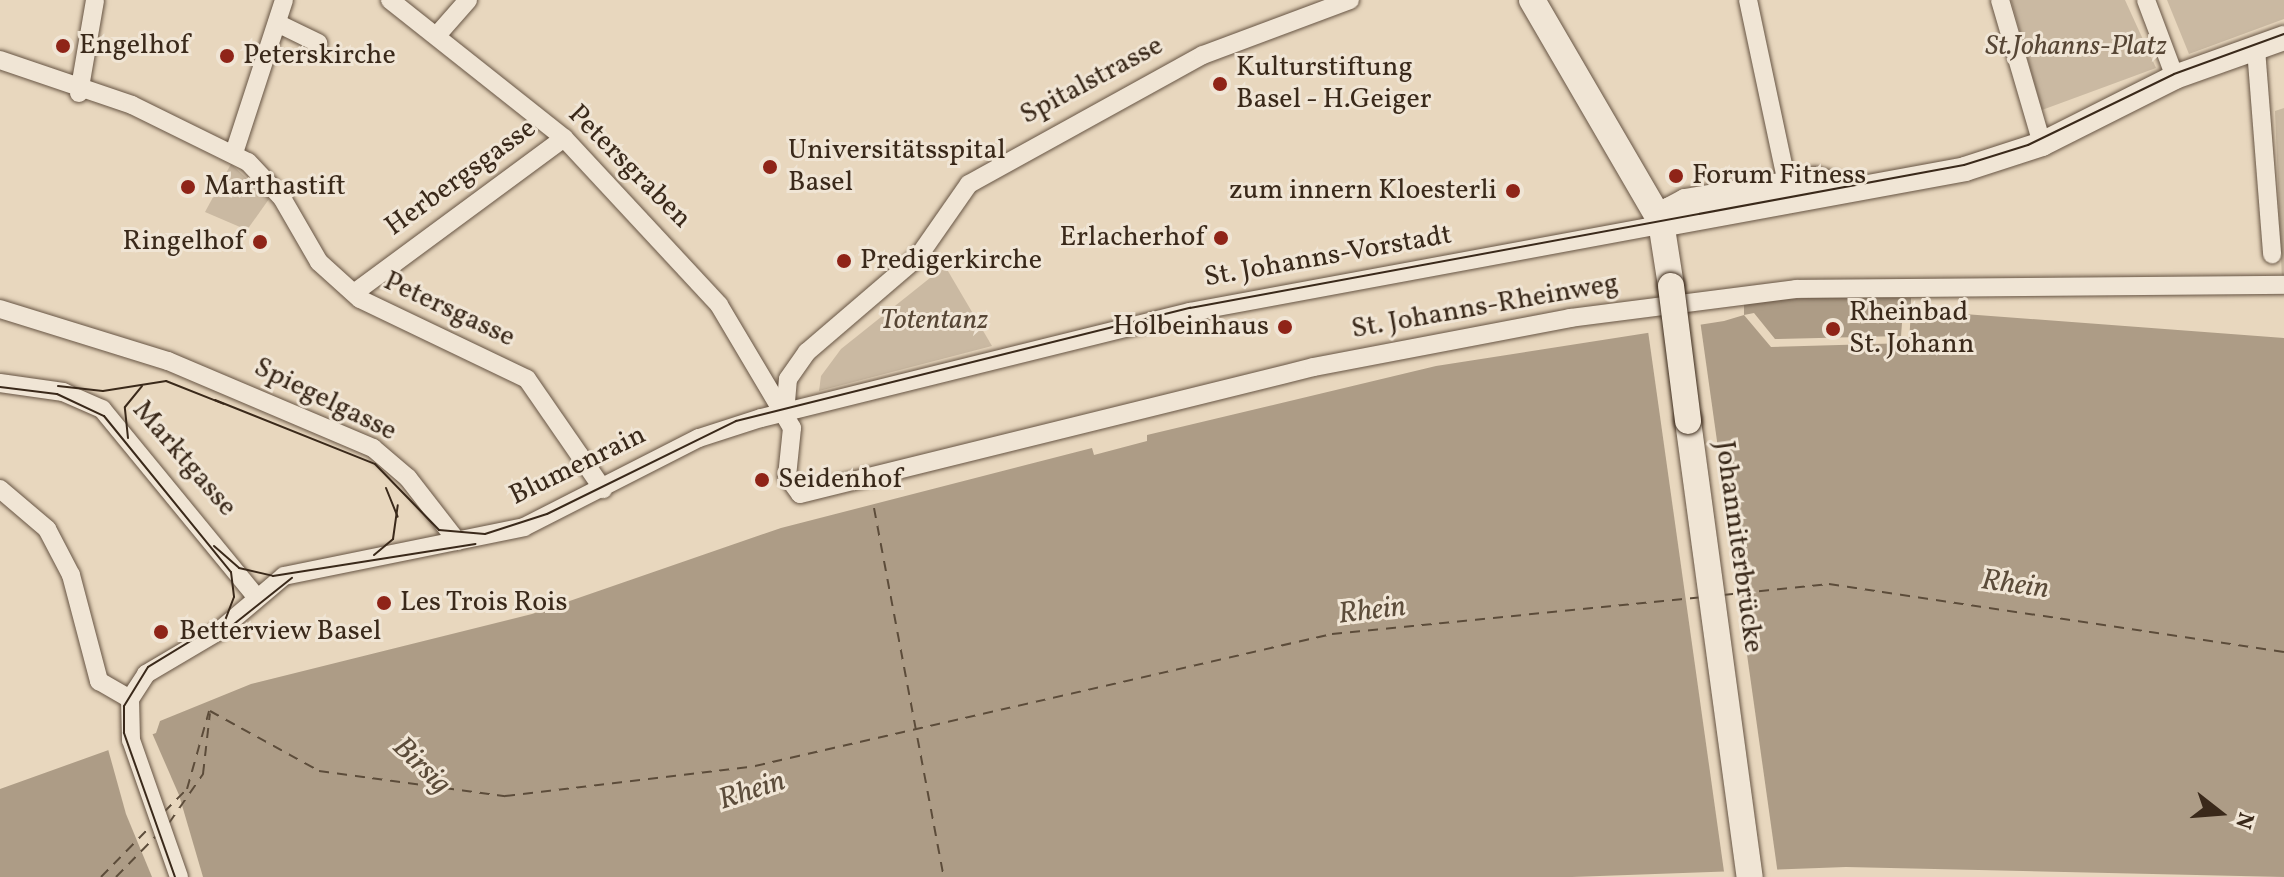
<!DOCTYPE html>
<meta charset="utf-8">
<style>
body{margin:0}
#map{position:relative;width:2284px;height:877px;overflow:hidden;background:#e8d7be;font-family:Vollkorn,serif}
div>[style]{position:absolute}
.green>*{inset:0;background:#cab9a2}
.water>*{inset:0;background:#ad9c86}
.pier>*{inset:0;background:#e8d7be;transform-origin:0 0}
.ferry>*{height:2px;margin-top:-1px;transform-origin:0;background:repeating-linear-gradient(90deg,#5c4c3a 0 10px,transparent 0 18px)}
.roads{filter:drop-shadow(0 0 2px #665443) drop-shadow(0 0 2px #665443)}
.minor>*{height:18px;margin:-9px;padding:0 9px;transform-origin:9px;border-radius:9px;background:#f0e5d5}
.tertiary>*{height:24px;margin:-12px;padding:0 12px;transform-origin:12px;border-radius:12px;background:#f0e5d5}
.secondary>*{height:26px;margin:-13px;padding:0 13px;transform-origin:13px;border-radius:13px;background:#f0e5d5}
.tram>*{height:2px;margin:-1px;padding:0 1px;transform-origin:1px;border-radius:1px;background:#3a291a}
.bridges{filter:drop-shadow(0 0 2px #3a291a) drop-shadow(0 0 2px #3a291a)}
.secondary-bridge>*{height:26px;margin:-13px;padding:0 13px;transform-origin:13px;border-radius:13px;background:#f0e5d5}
.dots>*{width:22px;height:22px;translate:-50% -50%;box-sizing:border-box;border:4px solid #f0e5d5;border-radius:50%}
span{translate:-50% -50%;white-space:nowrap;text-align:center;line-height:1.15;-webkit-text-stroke:6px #f0e5d5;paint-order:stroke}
.poi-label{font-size:28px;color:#3a291a}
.left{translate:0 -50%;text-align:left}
.right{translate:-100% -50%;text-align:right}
.park-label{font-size:28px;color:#574635;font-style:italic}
.street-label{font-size:28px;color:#3a291a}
.water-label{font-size:30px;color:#5c4c3a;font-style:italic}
.north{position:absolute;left:2180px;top:773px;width:80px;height:80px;-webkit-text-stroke:6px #f0e5d5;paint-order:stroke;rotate:107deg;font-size:22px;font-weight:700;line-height:32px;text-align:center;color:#3a291a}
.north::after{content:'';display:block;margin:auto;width:28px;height:36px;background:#3a291a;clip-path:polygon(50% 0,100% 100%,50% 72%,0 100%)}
</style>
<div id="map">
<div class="green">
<div style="clip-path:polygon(2011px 0,2125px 0,2156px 68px,2042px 110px)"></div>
<div style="clip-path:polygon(2167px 0,2284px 0,2284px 19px,2189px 54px)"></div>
<div style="clip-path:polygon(2284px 108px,2284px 281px,2282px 281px,2275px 111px)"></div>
<div style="clip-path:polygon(231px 164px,269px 199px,247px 230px,205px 212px)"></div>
<div style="clip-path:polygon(945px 266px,992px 346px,819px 391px,821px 376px,841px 349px)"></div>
</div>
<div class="water">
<div style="clip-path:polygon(1839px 296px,1911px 298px,1911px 310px,2284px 338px,2284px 877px,1846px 867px,1572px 877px,0 877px,0 789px,156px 733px,160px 721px,251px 684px,532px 614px,781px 528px,1092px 448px,1094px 455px,1147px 441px,1147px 435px,1436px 366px,1724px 321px,1744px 315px,1744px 302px)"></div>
</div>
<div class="pier">
<div style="clip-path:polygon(1903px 310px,1911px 310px,1909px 343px,1771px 347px,1744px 315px,1754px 313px,1775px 339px,1901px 336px)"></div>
<div style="left:1700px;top:320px;width:558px;height:53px;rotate:82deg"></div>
<div style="clip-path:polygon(152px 733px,179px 795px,203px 877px,152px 877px,126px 814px,108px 749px)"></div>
</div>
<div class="ferry">
<div style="left:874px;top:508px;width:376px;rotate:79.3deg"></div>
<div style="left:1723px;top:595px;width:107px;rotate:-5.9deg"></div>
<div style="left:1829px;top:584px;width:460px;rotate:8.5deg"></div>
<div style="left:210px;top:711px;width:124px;rotate:28.8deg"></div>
<div style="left:319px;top:771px;width:188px;rotate:7.7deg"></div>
<div style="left:505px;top:796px;width:252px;rotate:-6.8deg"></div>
<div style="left:755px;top:766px;width:592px;rotate:-12.89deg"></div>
<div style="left:1332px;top:634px;width:371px;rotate:-5.7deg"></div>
<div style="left:164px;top:812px;width:33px;rotate:-45deg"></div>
<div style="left:187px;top:789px;width:81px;rotate:-74.2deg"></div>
<div style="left:169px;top:823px;width:60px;rotate:-55.2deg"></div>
<div style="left:203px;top:774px;width:61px;rotate:-83.5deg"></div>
<div style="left:101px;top:877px;width:71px;rotate:-45.6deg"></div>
<div style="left:116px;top:877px;width:57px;rotate:-45.7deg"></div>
</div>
<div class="roads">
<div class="minor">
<div style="left:390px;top:0;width:222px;rotate:38.4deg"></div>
<div style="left:564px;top:138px;width:228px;rotate:47.1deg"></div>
<div style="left:719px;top:305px;width:143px;rotate:59.3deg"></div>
<div style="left:792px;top:428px;width:48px;rotate:95.9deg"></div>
<div style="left:787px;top:476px;width:22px;rotate:54deg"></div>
<div style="left:800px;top:494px;width:529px;rotate:-13.88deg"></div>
<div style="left:1314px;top:367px;width:261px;rotate:-10.8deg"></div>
<div style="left:1570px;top:318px;width:228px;rotate:-7.3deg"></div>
<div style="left:1796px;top:289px;width:488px;rotate:-0.5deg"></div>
<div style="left:1748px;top:0;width:188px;rotate:78deg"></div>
<div style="left:2000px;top:0;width:150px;rotate:73.7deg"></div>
<div style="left:2146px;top:0;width:82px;rotate:69.4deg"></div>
<div style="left:277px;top:23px;width:46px;rotate:26deg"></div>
<div style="left:439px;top:33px;width:44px;rotate:-48.7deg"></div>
<div style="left:2256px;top:49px;width:206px;rotate:85.5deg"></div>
<div style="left:0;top:60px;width:139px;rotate:18.8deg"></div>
<div style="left:132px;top:105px;width:129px;rotate:26.2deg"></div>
<div style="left:248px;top:162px;width:50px;rotate:46.6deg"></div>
<div style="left:282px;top:198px;width:74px;rotate:60deg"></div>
<div style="left:319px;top:262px;width:55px;rotate:42.1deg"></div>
<div style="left:360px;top:299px;width:185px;rotate:25.6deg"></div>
<div style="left:527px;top:379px;width:134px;rotate:55.4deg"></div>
<div style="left:79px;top:93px;width:94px;rotate:-80.2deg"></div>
<div style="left:234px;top:153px;width:161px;rotate:-71.9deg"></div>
<div style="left:354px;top:293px;width:261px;rotate:-36.4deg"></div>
<div style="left:0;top:309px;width:176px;rotate:17.2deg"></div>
<div style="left:168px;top:361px;width:223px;rotate:23deg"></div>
<div style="left:373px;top:448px;width:46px;rotate:40.6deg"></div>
<div style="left:408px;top:478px;width:80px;rotate:52.1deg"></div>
<div style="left:0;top:383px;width:64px;rotate:8.1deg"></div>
<div style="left:63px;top:392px;width:43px;rotate:23.6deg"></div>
<div style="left:102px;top:409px;width:241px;rotate:50.6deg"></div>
<div style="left:785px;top:413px;width:34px;rotate:-85deg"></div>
<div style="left:788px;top:379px;width:33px;rotate:-55deg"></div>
<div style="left:807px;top:352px;width:146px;rotate:-40.6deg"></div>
<div style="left:918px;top:257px;width:89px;rotate:-55.1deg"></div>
<div style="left:969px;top:184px;width:267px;rotate:-28.9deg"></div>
<div style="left:1203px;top:55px;width:157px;rotate:-20.5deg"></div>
<div style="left:0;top:489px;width:62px;rotate:40.4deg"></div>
<div style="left:47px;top:529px;width:52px;rotate:62.4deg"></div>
<div style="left:71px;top:575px;width:110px;rotate:75.2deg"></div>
<div style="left:99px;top:681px;width:36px;rotate:30deg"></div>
<div style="left:179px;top:877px;width:145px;rotate:-109.3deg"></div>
<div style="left:131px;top:740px;width:41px;rotate:-91.4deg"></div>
<div style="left:130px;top:699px;width:30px;rotate:-57deg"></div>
<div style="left:146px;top:674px;width:85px;rotate:-30.5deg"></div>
<div style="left:219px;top:631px;width:85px;rotate:-40.2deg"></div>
<div style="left:284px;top:576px;width:245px;rotate:-11.5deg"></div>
<div style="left:524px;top:527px;width:196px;rotate:-27deg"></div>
<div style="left:699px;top:438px;width:65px;rotate:-17.9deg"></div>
<div style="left:761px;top:418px;width:442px;rotate:-13.9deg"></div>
<div style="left:1190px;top:312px;width:479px;rotate:-10.5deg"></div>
</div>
<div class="tertiary">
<div style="left:1661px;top:225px;width:309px;rotate:-10.4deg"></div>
<div style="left:1965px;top:169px;width:81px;rotate:-18deg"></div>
<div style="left:2042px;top:144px;width:149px;rotate:-26.7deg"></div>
<div style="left:2175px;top:77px;width:116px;rotate:-19.7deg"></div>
<div style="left:1661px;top:225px;width:18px;rotate:-61deg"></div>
<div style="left:1670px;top:209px;width:17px;rotate:-28deg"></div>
<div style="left:1685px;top:201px;width:132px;rotate:-9.6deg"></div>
<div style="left:1815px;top:179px;width:30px;rotate:14deg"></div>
</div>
<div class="secondary">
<div style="left:1532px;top:0;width:257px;rotate:59.8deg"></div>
<div style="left:1661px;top:222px;width:65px;rotate:81.1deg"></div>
<div style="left:1688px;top:421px;width:460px;rotate:82.3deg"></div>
</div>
</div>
<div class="tram">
<div style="left:58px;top:386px;width:45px;rotate:6.3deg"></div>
<div style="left:103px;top:391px;width:64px;rotate:-9deg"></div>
<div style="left:166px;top:381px;width:62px;rotate:21.6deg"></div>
<div style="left:0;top:387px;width:57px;rotate:7deg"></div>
<div style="left:57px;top:394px;width:52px;rotate:25.1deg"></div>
<div style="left:104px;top:416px;width:201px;rotate:50.9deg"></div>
<div style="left:231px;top:572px;width:25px;rotate:83deg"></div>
<div style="left:234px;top:597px;width:25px;rotate:111deg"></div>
<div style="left:225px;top:620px;width:90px;rotate:148.6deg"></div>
<div style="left:148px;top:667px;width:46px;rotate:121.6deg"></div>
<div style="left:124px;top:706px;width:27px;rotate:90deg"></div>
<div style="left:124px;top:733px;width:153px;rotate:70.5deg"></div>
<div style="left:215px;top:400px;width:172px;rotate:21.8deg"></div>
<div style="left:375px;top:464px;width:92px;rotate:45.9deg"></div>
<div style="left:439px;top:530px;width:46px;rotate:5deg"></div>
<div style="left:485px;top:534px;width:65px;rotate:-17.9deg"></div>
<div style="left:547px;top:514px;width:211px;rotate:-26.2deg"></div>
<div style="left:736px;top:421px;width:468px;rotate:-14deg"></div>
<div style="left:1190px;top:308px;width:787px;rotate:-10.47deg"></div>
<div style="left:1964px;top:165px;width:67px;rotate:-17.4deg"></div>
<div style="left:2028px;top:145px;width:162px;rotate:-25.9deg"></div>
<div style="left:2174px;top:74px;width:117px;rotate:-20deg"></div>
<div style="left:128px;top:438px;width:31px;rotate:-96deg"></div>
<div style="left:125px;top:407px;width:27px;rotate:-51deg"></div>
<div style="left:386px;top:488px;width:31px;rotate:68deg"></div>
<div style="left:214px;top:546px;width:33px;rotate:41deg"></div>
<div style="left:239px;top:568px;width:35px;rotate:13deg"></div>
<div style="left:273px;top:576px;width:205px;rotate:-9deg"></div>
<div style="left:374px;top:555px;width:25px;rotate:-40deg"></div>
<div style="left:393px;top:539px;width:34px;rotate:-82deg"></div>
<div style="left:224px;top:632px;width:87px;rotate:-38.5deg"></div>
</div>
<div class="bridges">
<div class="secondary-bridge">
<div style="left:1671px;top:286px;width:136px;rotate:82.8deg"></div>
</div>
</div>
<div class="dots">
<div style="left:63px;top:46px;background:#8f2418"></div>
<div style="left:227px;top:56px;background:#8f2418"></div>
<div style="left:1220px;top:84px;background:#8f2418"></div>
<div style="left:770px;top:167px;background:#8f2418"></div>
<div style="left:1676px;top:176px;background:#8f2418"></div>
<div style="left:188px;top:187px;background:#8f2418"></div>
<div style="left:1513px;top:191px;background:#8f2418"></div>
<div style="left:1221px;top:238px;background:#8f2418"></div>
<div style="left:260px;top:242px;background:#8f2418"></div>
<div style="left:844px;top:261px;background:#8f2418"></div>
<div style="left:1285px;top:327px;background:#8f2418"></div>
<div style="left:1833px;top:329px;background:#8f2418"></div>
<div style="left:762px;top:480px;background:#8f2418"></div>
<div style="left:384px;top:603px;background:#8f2418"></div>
<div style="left:161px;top:632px;background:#8f2418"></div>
</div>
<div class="poi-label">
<span class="left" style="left:79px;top:46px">Engelhof</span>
<span class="left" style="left:243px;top:56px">Peterskirche</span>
<span class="left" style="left:1236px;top:84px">Kulturstiftung<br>Basel - H.Geiger</span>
<span class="left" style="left:788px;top:167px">Universitätsspital<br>Basel</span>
<span class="left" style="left:1692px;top:176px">Forum Fitness</span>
<span class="left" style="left:204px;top:187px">Marthastift</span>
<span class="right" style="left:1497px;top:191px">zum innern Kloesterli</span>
<span class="right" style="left:1205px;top:238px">Erlacherhof</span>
<span class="right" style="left:244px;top:242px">Ringelhof</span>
<span class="left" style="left:860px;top:261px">Predigerkirche</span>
<span class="left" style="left:1849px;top:329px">Rheinbad<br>St. Johann</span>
<span class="right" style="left:1269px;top:327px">Holbeinhaus</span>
<span class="left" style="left:778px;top:480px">Seidenhof</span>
<span class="left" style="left:400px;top:603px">Les Trois Rois</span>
<span class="left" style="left:179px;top:632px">Betterview Basel</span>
</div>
<div class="park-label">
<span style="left:2076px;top:47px">St.Johanns-Platz</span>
<span style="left:934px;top:321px">Totentanz</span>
</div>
<div class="street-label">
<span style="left:1092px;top:81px;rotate:-28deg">Spitalstrasse</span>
<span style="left:629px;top:167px;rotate:45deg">Petersgraben</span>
<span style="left:461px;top:178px;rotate:-36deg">Herbergsgasse</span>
<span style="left:1328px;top:257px;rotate:-10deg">St. Johanns-Vorstadt</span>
<span style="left:1485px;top:307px;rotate:-10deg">St. Johanns-Rheinweg</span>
<span style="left:449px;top:310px;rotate:25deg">Petersgasse</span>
<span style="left:325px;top:400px;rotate:26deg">Spiegelgasse</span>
<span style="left:184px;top:459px;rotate:49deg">Marktgasse</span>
<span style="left:578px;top:466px;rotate:-26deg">Blumenrain</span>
<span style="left:1738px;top:547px;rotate:82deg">Johanniterbrücke</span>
</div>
<div class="water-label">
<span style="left:2015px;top:585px;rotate:8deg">Rhein</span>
<span style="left:1372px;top:611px;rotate:-7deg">Rhein</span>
<span style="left:421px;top:766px;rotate:44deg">Birsig</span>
<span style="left:752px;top:791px;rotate:-18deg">Rhein</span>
</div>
<div class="north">N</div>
</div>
